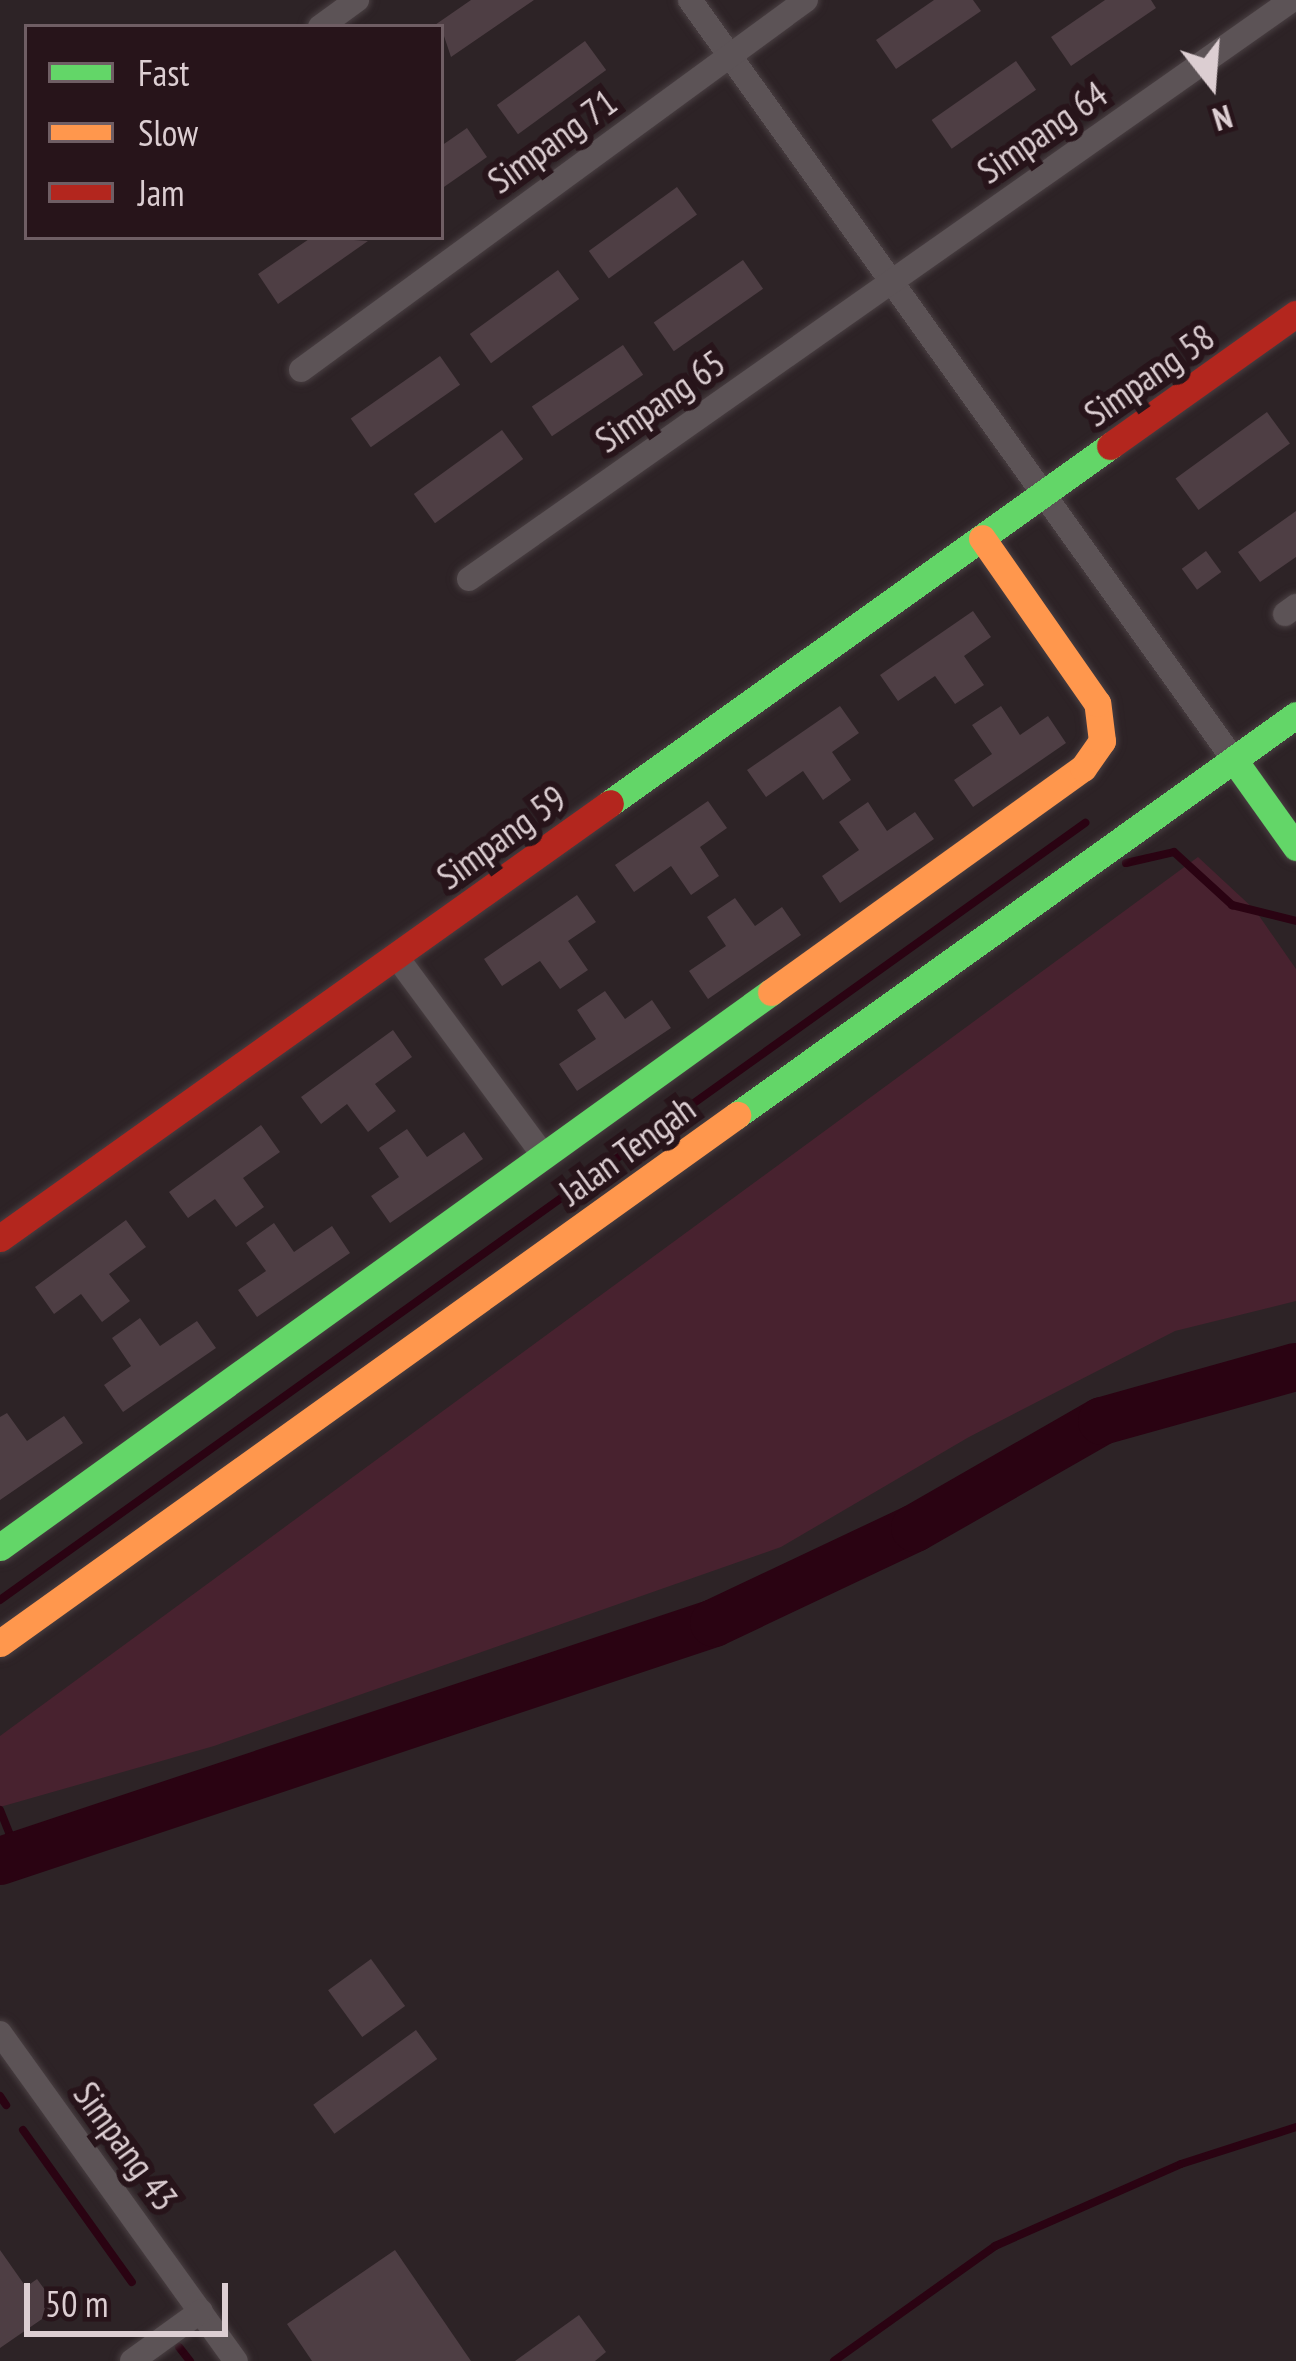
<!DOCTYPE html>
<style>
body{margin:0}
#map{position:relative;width:1296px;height:2361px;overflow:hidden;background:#2d2326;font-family:"PT Sans Narrow",sans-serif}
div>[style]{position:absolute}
.green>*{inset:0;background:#48222f}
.stream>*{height:8px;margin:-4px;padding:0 4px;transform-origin:4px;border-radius:4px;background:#2a0312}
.river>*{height:48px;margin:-24px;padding:0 24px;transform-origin:24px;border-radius:24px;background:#2a0312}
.building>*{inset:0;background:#4e3e44;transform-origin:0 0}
.roads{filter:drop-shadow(0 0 3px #493f42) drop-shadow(0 0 3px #493f42)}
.street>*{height:24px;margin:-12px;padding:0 12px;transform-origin:12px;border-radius:12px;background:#5c5356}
.fast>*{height:27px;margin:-13.5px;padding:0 13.5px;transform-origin:13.5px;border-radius:13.5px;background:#63d668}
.slow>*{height:27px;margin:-13.5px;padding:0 13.5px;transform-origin:13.5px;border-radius:13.5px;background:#ff974d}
.jam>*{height:27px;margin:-13.5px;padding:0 13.5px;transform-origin:13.5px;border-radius:13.5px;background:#b3261e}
span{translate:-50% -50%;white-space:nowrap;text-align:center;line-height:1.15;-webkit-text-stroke:12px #27141a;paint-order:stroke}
.street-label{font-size:36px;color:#dcced2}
.legend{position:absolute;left:24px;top:24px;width:420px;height:216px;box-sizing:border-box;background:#27141a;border:3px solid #6f5e64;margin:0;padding:15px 21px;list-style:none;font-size:36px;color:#dcced2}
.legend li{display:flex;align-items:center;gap:24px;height:60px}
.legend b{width:60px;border:3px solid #6f5e64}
.north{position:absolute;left:1152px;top:24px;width:120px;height:120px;-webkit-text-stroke:9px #27141a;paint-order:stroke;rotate:163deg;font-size:33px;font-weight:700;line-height:48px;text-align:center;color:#dcced2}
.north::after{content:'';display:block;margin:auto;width:42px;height:54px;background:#dcced2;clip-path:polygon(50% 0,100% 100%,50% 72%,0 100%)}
.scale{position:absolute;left:24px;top:2283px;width:204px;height:54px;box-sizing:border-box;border:6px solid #dcced2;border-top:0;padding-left:15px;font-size:36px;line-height:42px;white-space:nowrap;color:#dcced2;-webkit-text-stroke:9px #27141a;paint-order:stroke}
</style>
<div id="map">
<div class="green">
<div style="clip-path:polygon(1198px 857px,1255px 910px,1296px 969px,1296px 1301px,1175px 1331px,969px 1437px,781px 1547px,214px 1746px,0 1807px,0 1736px)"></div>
</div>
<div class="stream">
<div style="left:1126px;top:863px;width:49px;rotate:-12.9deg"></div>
<div style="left:1174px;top:852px;width:79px;rotate:42.4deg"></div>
<div style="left:1232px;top:905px;width:66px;rotate:14deg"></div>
<div style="left:0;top:1600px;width:1335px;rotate:-35.61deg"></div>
<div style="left:0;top:1810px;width:48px;rotate:68.2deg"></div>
<div style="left:0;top:2096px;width:11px;rotate:56deg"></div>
<div style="left:23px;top:2130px;width:187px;rotate:54.4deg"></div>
<div style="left:179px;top:2347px;width:18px;rotate:52deg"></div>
<div style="left:834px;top:2361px;width:198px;rotate:-35.5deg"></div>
<div style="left:995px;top:2246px;width:203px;rotate:-23.8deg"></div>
<div style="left:1181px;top:2164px;width:121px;rotate:-17.8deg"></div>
</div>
<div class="river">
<div style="left:0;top:1861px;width:753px;rotate:-18.43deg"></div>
<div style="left:714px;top:1623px;width:222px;rotate:-25.3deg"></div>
<div style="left:915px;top:1528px;width:215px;rotate:-29.8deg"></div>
<div style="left:1102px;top:1421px;width:201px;rotate:-15.6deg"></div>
</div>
<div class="building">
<div style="clip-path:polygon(471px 0,534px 0,451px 57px,441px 27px,432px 27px)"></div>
<div style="clip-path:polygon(934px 0,973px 0,981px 11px,896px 69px,876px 40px)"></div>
<div style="clip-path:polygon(1105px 0,1151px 0,1156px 8px,1071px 66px,1051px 37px)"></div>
<div style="left:585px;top:41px;width:36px;height:109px;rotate:54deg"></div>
<div style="left:1016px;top:61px;width:35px;height:103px;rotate:55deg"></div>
<div style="clip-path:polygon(467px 128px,487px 157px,441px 189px,441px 146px)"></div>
<div style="left:677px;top:187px;width:34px;height:109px;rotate:54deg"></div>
<div style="clip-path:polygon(312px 237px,368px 241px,278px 304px,258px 274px)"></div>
<div style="left:743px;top:260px;width:35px;height:109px;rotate:55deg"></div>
<div style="left:558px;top:270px;width:36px;height:109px;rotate:54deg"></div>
<div style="left:623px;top:345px;width:36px;height:110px;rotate:56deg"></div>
<div style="left:440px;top:356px;width:35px;height:109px;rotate:55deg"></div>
<div style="left:1267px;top:412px;width:39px;height:113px;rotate:54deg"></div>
<div style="left:502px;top:430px;width:36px;height:109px;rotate:54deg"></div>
<div style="clip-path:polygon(1296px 511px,1296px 557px,1260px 582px,1238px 552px)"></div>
<div style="left:1206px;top:551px;width:26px;height:30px;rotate:54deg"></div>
<div style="clip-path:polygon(973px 611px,991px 637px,964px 656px,984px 685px,955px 704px,935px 676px,898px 701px,880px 675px)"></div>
<div style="clip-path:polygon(840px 706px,859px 733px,832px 752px,851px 780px,823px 800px,803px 771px,766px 797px,747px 770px)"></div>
<div style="clip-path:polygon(1001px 706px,1020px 735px,1048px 716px,1066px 743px,973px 807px,954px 780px,992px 754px,972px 725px)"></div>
<div style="clip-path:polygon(708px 801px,727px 828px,700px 847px,719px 876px,691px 895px,671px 866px,634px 892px,615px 865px)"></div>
<div style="clip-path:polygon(868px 802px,887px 831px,915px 812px,934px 839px,840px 903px,822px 876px,859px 850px,839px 822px)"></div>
<div style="clip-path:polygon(577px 895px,596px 922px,568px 941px,588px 970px,560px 989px,540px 961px,502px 986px,484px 959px)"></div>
<div style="clip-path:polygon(735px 898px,755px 926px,782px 907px,801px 935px,708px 999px,689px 971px,726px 946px,707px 917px)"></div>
<div style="clip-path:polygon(605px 991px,625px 1019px,652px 1000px,671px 1028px,577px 1091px,559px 1064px,596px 1039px,577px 1010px)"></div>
<div style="clip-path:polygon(393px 1030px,412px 1057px,375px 1084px,396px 1111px,368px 1132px,347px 1104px,321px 1124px,301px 1097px)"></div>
<div style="clip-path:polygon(261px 1125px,280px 1152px,243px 1178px,264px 1207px,236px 1227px,215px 1199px,188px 1218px,169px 1192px)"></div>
<div style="clip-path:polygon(407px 1129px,427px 1157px,464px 1132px,483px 1159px,390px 1223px,371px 1196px,399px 1177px,379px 1148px)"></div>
<div style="clip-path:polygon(126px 1220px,146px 1247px,109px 1274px,130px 1301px,102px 1322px,81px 1294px,54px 1314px,35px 1287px)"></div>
<div style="clip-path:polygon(274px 1223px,294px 1252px,332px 1226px,350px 1253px,257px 1317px,238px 1290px,266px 1271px,246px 1243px)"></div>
<div style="clip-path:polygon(140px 1318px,160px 1346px,197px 1321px,216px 1348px,123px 1412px,104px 1385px,131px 1366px,112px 1338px)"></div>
<div style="clip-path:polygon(7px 1413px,27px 1441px,64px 1416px,83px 1443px,0 1500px,0 1417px)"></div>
<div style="left:371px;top:1959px;width:58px;height:53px;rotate:54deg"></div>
<div style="left:416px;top:2030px;width:36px;height:127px;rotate:54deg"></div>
<div style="clip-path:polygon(0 2250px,26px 2287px,37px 2279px,58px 2308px,0 2348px)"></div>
<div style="clip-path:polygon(395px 2250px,471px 2361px,312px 2361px,287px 2324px)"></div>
<div style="clip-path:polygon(579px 2315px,606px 2352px,595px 2361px,515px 2361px)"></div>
</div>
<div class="roads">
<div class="street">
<div style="left:690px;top:0;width:935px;rotate:54.41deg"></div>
<div style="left:320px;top:27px;width:46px;rotate:-36.1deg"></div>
<div style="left:301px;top:370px;width:626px;rotate:-36.23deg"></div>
<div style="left:469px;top:579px;width:1006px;rotate:-35.13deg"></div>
<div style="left:1285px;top:614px;width:14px;rotate:-36deg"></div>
<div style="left:396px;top:956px;width:249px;rotate:53.5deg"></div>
<div style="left:0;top:2033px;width:404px;rotate:54.3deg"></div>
<div style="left:132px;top:2361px;width:85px;rotate:-35.9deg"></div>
</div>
<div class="fast">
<div style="left:1234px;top:760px;width:107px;rotate:54.5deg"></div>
<div style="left:610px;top:803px;width:614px;rotate:-35.53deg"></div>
<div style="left:737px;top:1115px;width:687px;rotate:-35.59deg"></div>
<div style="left:0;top:1547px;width:950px;rotate:-35.75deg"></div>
</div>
<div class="slow">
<div style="left:771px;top:992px;width:384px;rotate:-35.7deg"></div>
<div style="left:1083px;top:768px;width:33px;rotate:-55deg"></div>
<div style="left:1102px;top:741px;width:38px;rotate:-97deg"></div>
<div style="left:1097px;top:703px;width:201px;rotate:-124.9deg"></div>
<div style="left:0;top:1643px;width:907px;rotate:-35.62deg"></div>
</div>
<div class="jam">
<div style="left:1110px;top:446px;width:228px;rotate:-35.4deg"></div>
<div style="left:0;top:1238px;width:749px;rotate:-35.49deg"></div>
</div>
</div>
<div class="street-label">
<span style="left:1042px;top:132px;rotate:-35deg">Simpang 64</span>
<span style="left:552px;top:141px;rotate:-36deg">Simpang 71</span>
<span style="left:1149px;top:375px;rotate:-35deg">Simpang 58</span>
<span style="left:660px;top:401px;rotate:-35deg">Simpang 65</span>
<span style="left:501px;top:837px;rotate:-36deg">Simpang 59</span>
<span style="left:627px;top:1150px;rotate:-36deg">Jalan Tengah</span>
<span style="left:126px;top:2146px;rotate:54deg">Simpang 43</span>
</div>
<ul class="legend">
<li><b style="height:15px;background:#63d668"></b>Fast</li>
<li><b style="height:15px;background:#ff974d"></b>Slow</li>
<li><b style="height:15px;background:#b3261e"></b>Jam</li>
</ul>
<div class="north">N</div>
<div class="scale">50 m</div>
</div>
